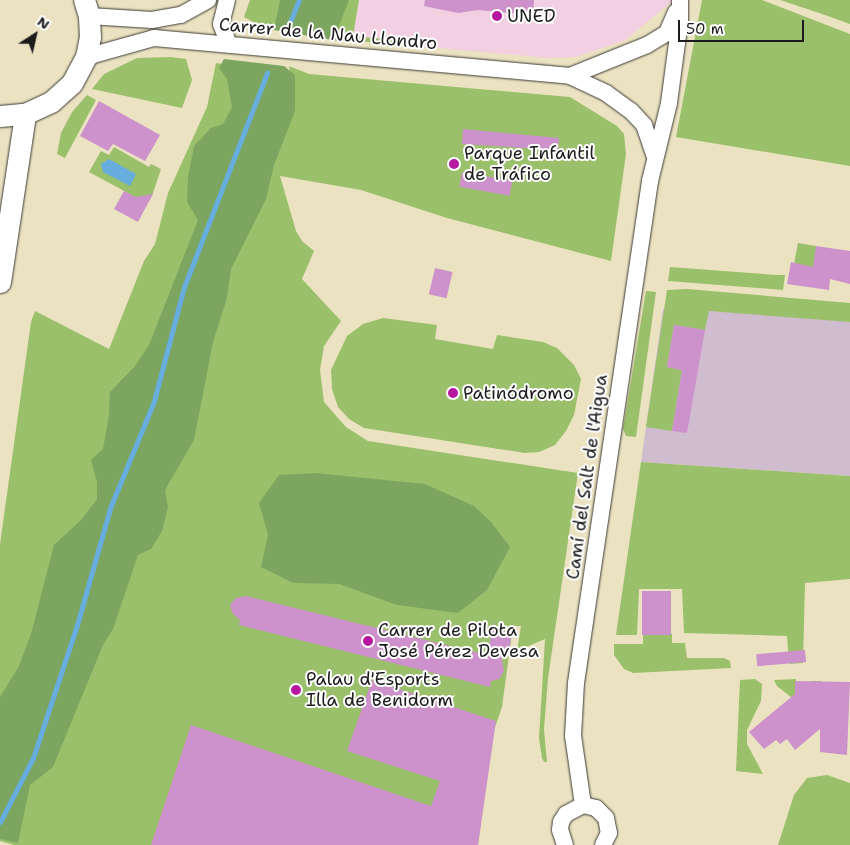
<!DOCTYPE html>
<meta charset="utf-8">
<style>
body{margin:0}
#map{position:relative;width:850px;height:845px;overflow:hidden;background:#ebe2c1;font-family:"Shantell Sans",sans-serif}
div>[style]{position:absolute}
.built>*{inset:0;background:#f2cfe1}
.industrial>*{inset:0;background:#cfbdcf}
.green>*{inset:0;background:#9bc06b}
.forest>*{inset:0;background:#7ca65f}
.water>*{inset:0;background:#67addd}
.stream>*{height:5px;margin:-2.5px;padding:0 2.5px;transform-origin:2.5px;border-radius:2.5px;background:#67addd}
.building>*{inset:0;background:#cd92cb;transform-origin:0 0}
.roads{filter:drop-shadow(0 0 1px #3b3a35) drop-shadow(0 0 1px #3b3a35)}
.minor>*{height:16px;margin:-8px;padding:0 8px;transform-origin:8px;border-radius:8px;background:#fff}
.major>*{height:21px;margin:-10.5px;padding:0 10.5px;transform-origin:10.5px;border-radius:10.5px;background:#fff}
.dots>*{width:14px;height:14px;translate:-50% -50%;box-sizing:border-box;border:2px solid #fff;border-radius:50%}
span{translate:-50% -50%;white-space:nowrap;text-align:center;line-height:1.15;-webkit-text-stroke:4px #fff;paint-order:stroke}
.poi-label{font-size:18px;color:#1c1c1c}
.left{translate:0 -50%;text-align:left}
.street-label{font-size:18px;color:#1c1c1c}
.north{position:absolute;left:10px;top:10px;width:50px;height:50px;-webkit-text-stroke:4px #fff;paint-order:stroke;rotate:35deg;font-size:14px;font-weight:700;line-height:20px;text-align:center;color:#1c1c1c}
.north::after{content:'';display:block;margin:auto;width:18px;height:22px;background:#1c1c1c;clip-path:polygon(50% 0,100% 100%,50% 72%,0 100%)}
.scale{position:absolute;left:678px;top:20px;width:126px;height:22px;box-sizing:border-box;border:2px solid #1c1c1c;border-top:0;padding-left:6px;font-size:15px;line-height:18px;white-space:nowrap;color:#1c1c1c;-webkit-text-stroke:4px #fff;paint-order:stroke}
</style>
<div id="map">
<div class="built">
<div style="clip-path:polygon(359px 0,674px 0,624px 41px,575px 57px,549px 58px,352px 40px)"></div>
</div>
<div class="industrial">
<div style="clip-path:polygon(663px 309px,766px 313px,850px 322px,850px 476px,641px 462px)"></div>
</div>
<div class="green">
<div style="clip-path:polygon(250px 0,284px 0,276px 30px,264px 28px,244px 17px)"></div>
<div style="clip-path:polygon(344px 0,359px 0,353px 36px,413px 42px,413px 46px,335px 39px)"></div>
<div style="clip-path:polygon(702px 0,762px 0,850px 34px,850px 166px,676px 137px)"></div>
<div style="clip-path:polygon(780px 0,850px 0,850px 24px,825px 15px)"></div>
<div style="clip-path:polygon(171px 57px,186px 59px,192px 80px,182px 108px,92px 89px,104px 74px,137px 58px)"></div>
<div style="clip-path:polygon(216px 63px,235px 66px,237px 97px,203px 218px,0 786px,0 544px,31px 322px,35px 311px,109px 349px,144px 261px,155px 244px,168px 193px,207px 107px)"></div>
<div style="clip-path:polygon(289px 66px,309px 74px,570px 97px,617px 126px,624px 134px,626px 154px,611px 261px,447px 218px,361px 190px,280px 176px,296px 231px,302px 241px,314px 251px,302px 279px,341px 321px,324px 346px,320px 370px,324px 402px,346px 427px,368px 441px,578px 473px,548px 678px,544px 729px,547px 762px,544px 762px,542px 758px,539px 738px,545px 639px,517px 651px,521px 626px,513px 626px,502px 707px,493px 733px,478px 845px,14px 845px,0 841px,0 832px,206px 333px,293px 89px)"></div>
<div style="clip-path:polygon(87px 95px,96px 100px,65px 158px,57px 154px,61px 133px,72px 112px)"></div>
<div style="clip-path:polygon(114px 147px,149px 167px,151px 164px,161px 169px,152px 196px,139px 199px,89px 172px,101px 151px,109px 155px)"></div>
<div style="clip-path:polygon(798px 243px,816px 246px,824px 270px,794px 264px)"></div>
<div style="clip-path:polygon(670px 267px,777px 275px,785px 275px,783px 290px,668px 281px)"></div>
<div style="clip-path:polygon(687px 289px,850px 303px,850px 322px,709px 311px,705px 330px,674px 325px,667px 367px,682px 370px,672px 431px,646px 427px,667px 290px)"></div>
<div style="clip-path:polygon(646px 291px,656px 292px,636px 437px,626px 436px,623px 429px)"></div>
<div style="clip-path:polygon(383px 318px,437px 325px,435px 339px,493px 349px,497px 335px,543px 342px,557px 348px,574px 365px,581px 379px,574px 415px,566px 431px,555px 445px,539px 452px,525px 453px,364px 428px,349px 419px,338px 407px,332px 389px,331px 370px,347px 336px,363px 324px)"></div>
<div style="clip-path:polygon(641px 462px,850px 476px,850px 579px,805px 583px,803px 663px,789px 664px,787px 636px,684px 633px,682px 589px,639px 589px,637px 635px,616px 635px)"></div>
<div style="clip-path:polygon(672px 634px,672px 643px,685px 643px,687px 658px,724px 658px,730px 661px,731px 668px,633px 673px,624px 669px,614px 655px,614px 644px,643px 644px,643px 635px)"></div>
<div style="clip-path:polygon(755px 679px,762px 684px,761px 701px,747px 730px,747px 744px,763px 774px,736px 771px,740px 680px)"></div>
<div style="clip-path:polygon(796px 679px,795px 698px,810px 698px,811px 681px,821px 681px,820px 720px,777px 686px,774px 680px)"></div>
<div style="clip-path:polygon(827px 775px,850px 783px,850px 845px,778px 845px,794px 795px,807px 778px)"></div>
</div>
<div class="forest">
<div style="clip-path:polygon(280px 0,349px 0,339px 26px,338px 41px,274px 30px)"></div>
<div style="clip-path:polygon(224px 59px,284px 66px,295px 75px,295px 111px,274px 165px,266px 199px,231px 269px,227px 298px,213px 342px,194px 440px,165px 490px,168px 507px,162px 531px,151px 549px,138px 555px,113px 629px,103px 645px,53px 767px,30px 785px,18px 843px,0 839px,0 697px,19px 666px,31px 634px,54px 545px,81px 520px,97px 499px,97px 482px,91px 460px,103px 449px,109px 415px,110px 392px,135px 366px,149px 345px,198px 220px,187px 202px,188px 177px,194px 146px,211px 128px,223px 124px,232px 107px,227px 79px,219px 68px)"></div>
<div style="clip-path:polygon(315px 473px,425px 484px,474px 506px,491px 522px,510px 547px,487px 590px,458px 613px,397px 605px,339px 584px,293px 583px,261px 567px,268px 535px,259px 503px,279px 475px)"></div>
</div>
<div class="water">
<div style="clip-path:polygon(109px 159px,136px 174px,130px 186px,103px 172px,101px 164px)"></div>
</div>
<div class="stream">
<div style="left:288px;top:27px;width:29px;rotate:-68deg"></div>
<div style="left:0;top:822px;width:72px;rotate:-62.7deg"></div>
<div style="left:33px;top:758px;width:140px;rotate:-71.7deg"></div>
<div style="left:77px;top:625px;width:122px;rotate:-74.2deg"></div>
<div style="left:110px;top:508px;width:116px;rotate:-67.6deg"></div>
<div style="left:154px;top:401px;width:118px;rotate:-75.3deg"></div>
<div style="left:184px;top:287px;width:230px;rotate:-68.8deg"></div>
</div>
<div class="building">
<div style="clip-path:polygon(425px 0,534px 0,533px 20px,520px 19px,520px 14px,478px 10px,458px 13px,424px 6px)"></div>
<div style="clip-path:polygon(99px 101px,160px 135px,145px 161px,113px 144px,108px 151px,80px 136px)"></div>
<div style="clip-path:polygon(463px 129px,559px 138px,558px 150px,462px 144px)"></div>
<div style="left:462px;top:172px;width:51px;height:15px;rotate:10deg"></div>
<div style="clip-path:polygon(124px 191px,136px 197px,153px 194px,138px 222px,114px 209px)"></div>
<div style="clip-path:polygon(816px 246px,850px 251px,850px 284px,830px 279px,829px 290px,787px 284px,791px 262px,813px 267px)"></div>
<div style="left:435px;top:268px;width:18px;height:27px;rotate:13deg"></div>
<div style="clip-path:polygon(674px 325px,705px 330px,687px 433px,672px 431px,682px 370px,667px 367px)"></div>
<div style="left:642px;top:591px;width:29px;height:44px"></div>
<div style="clip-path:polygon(246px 596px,487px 655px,494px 622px,496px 630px,512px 633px,509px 650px,500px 649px,504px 671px,499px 679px,491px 681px,490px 687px,239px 625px,240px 620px,233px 614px,230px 605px,236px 598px)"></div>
<div style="left:805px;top:650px;width:12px;height:49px;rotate:85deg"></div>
<div style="clip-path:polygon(372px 680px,496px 721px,478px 845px,151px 845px,191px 725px,431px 806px,440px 781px,347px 751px)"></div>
<div style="clip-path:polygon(795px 681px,850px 682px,847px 755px,820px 752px,820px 729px,795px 750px,787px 739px,780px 744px,776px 740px,764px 749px,749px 732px,795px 694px)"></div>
</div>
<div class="roads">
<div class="minor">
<div style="left:227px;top:0;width:25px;rotate:104deg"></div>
<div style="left:221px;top:24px;width:22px;rotate:69deg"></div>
<div style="left:89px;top:16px;width:63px;rotate:3.6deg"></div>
<div style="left:152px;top:20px;width:29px;rotate:-10deg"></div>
<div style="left:181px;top:15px;width:31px;rotate:-29deg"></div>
<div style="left:86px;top:57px;width:71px;rotate:-15.6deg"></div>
<div style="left:154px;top:38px;width:418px;rotate:5.2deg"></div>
<div style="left:570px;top:76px;width:40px;rotate:25deg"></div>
<div style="left:606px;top:93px;width:31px;rotate:36deg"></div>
<div style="left:631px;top:111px;width:19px;rotate:47deg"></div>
<div style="left:644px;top:125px;width:31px;rotate:71deg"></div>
<div style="left:570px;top:76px;width:83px;rotate:-21.9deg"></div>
<div style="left:647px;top:45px;width:23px;rotate:-31deg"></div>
<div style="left:667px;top:33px;width:23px;rotate:-67deg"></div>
<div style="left:583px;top:805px;width:70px;rotate:-98.2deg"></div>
<div style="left:573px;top:736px;width:53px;rotate:-86.8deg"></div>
<div style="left:576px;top:683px;width:507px;rotate:-81.61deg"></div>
<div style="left:650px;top:181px;width:80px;rotate:-76.3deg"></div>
<div style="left:669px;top:103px;width:83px;rotate:-82.4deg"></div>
<div style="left:680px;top:21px;width:21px;rotate:-90deg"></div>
<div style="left:565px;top:845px;width:16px;rotate:-108deg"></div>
<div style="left:560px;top:830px;width:8px;rotate:-83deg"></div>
<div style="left:561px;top:822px;width:9px;rotate:-58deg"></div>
<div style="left:566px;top:814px;width:19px;rotate:-28deg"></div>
<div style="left:583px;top:805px;width:13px;rotate:13deg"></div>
<div style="left:596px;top:808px;width:14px;rotate:45deg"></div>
<div style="left:606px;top:818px;width:15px;rotate:79deg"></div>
<div style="left:609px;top:833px;width:13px;rotate:117deg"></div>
</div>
<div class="major">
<div style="left:0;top:116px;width:25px;rotate:-5deg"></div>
<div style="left:25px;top:114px;width:29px;rotate:-25deg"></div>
<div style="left:51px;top:102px;width:28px;rotate:-42deg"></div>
<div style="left:72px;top:83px;width:30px;rotate:-62deg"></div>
<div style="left:86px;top:57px;width:20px;rotate:-79deg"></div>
<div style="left:90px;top:37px;width:21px;rotate:-93deg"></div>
<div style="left:89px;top:16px;width:17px;rotate:-107deg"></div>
<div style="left:0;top:282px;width:170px;rotate:-81.5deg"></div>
</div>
</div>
<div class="dots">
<div style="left:497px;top:16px;background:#b5179e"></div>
<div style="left:454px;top:164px;background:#b5179e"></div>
<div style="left:453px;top:393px;background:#b5179e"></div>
<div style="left:368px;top:641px;background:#b5179e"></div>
<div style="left:296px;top:690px;background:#b5179e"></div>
</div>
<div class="poi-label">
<span class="left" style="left:507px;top:16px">UNED</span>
<span class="left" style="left:464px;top:164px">Parque Infantil<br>de Tráfico</span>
<span class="left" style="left:463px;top:393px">Patinódromo</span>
<span class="left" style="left:378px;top:641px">Carrer de Pilota<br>José Pérez Devesa</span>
<span class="left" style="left:306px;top:690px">Palau d'Esports<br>Illa de Benidorm</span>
</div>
<div class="street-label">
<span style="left:328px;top:34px;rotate:5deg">Carrer de la Nau Llondro</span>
<span style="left:587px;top:477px;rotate:-82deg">Camí del Salt de l'Aigua</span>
</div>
<div class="north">N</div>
<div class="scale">50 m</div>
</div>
